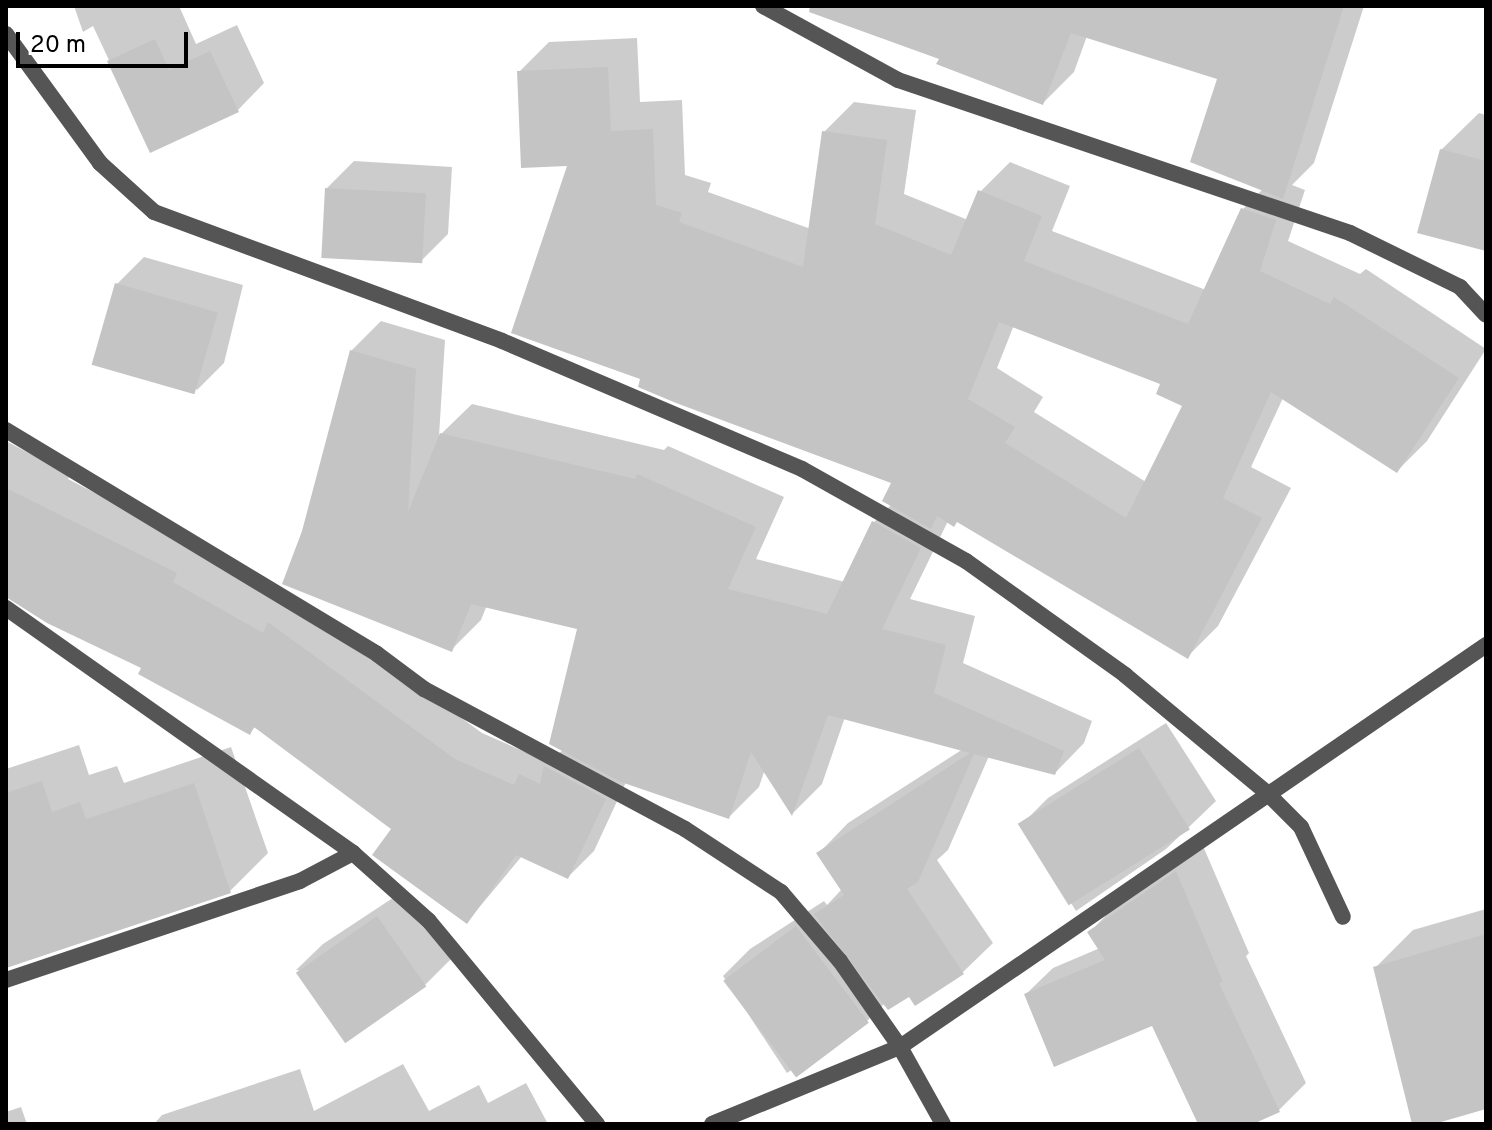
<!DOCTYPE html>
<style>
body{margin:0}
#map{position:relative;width:1492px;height:1130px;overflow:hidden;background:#fff;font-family:Overpass,sans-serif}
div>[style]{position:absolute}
.shadow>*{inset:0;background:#0003}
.building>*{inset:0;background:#c4c4c4;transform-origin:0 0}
.minor>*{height:16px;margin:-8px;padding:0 8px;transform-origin:8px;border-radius:8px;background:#555}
span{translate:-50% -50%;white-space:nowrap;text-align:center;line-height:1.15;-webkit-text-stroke:6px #fff;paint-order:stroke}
.frame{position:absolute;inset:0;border:8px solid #000;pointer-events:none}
.scale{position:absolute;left:16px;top:32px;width:172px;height:36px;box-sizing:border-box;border:4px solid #000;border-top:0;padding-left:10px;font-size:24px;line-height:28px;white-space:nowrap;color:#000;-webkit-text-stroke:6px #fff;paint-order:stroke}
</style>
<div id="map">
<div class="shadow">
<div style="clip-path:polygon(74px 6px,179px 6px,196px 44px,237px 25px,264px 83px,238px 110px,151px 150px,93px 26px,83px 32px)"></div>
<div style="clip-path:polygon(evenodd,845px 6px,1364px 6px,1314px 163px,1292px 185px,1305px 190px,1288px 241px,1360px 274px,1366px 269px,1486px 349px,1427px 441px,1397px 471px,1283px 398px,1251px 467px,1291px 488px,1218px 626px,1188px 656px,958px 520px,948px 521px,910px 599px,975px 616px,963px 663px,1092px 721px,1084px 743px,1055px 773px,989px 756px,948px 850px,937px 860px,993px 943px,963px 972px,916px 1004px,909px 994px,885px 1003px,868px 1020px,787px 1073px,723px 976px,750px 949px,824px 901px,827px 905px,842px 889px,819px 853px,848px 823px,963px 749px,845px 717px,822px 784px,793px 813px,765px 769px,759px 787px,729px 817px,626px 782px,594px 851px,568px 877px,522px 856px,467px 922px,394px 828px,256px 726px,249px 733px,6px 577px,6px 441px,70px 475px,68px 479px,296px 597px,482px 733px,539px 758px,558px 754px,564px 749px,580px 627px,487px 605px,481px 620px,451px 650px,304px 532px,351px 351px,381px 321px,445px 340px,439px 436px,472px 404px,664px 450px,668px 446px,784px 497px,756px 559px,845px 582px,874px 522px,892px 504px,893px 482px,643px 378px,570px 164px,519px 72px,549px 42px,637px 38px,640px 102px,682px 100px,685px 175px,711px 183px,708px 192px,811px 229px,824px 132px,854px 102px,916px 110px,904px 194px,968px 220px,980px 192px,1010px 162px,1070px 186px,1052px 231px,1206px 290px,1243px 209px,1265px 187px,1220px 78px,1087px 36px,1074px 72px,1043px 103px,845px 6px,1014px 325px,1163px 383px,1185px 405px,1146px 482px,1034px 412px,1043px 397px,997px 368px,1014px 325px)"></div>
<div style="clip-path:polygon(1479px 113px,1486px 115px,1486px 249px,1441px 150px)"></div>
<div style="clip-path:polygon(354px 161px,452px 167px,448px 234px,421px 261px,327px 188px)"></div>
<div style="clip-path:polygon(144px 257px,243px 285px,224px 363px,197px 390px,117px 284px)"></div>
<div style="clip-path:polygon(1166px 723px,1216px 801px,1166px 849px,1076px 911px,1021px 825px,1048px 798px)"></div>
<div style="clip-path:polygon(79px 745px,89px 775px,117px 766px,124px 783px,231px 747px,268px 853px,230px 891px,6px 968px,6px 769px)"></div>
<div style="clip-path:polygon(1203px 846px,1249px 953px,1246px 956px,1306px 1083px,1279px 1110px,1248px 1124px,1200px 1124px,1153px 1024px,1026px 994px,1053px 968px,1100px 948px,1090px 932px,1116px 905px)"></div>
<div style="clip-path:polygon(405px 890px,451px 959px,424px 986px,296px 970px,323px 944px)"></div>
<div style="clip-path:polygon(1486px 909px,1486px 1107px,1415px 1124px,1375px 968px,1413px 930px)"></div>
<div style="clip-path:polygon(403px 1064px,429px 1111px,479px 1085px,488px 1103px,526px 1083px,548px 1124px,154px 1124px,162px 1115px,300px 1069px,314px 1111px)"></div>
<div style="clip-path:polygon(21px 1107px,27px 1124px,6px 1124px,6px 1112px)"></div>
</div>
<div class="building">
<div style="clip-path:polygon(810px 6px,1344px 6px,1283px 199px,1190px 162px,1217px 79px,1071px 33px,1043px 105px,936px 64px,939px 59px,809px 12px)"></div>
<div style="clip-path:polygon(155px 39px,169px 70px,210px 51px,239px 112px,150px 153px,107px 61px)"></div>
<div style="clip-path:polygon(evenodd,608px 67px,611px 131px,653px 129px,656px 205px,682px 213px,679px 222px,803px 267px,822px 131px,887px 140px,875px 224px,951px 255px,978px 190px,1042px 216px,1024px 261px,1188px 324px,1241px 208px,1276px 220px,1260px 271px,1330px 304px,1334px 297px,1459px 378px,1397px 473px,1271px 392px,1223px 498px,1262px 518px,1188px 659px,957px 522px,954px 527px,937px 516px,931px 529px,882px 501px,891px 483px,676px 403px,638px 387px,640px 379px,511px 333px,567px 166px,521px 168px,517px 71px,608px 67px,999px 322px,1160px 384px,1156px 394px,1182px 406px,1126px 518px,1005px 443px,1015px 427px,968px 399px,999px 322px)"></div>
<div style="clip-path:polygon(1440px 149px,1486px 161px,1486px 251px,1417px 233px)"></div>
<div style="left:325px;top:188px;width:101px;height:70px;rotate:3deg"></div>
<div style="left:115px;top:283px;width:107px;height:85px;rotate:16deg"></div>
<div style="clip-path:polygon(350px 350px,416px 369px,408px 512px,440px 433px,635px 479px,637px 474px,756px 527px,728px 589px,827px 614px,872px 521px,921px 548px,882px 629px,946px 645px,934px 693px,1064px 751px,1055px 775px,974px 754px,918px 882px,907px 889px,964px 974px,915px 1006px,909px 997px,888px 1010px,814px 914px,844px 895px,816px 853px,970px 753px,828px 715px,792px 816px,751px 752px,729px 819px,621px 782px,549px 744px,577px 629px,471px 604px,452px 652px,282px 584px,302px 531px)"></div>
<div style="clip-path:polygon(6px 488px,177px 573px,173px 582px,263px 633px,268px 622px,455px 759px,514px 785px,519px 774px,540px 784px,544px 766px,606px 799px,568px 879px,516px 855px,467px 924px,372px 855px,391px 829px,254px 727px,250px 735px,138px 674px,141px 668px,47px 623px,6px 597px)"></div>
<div style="left:1139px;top:748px;width:96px;height:143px;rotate:58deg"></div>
<div style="clip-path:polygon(42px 781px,52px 812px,80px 802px,86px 819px,194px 783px,231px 893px,6px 968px,6px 793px)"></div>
<div style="clip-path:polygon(1176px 871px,1223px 982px,1219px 983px,1280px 1112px,1253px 1124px,1198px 1124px,1152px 1026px,1054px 1067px,1024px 994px,1105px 960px,1087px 932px)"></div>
<div style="left:377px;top:916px;width:86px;height:99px;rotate:55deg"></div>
<div style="left:796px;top:926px;width:121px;height:91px;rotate:53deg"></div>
<div style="clip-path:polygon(1486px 934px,1486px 1109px,1434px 1124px,1412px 1124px,1373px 967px)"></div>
</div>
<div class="minor">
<div style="left:763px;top:6px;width:154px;rotate:28.7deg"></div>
<div style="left:898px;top:80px;width:477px;rotate:18.7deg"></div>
<div style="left:1350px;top:233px;width:123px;rotate:26.1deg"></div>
<div style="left:1460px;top:287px;width:38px;rotate:47deg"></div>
<div style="left:6px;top:34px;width:160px;rotate:53.9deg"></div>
<div style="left:100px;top:163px;width:73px;rotate:42.2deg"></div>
<div style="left:154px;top:212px;width:371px;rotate:20.3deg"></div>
<div style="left:502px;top:341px;width:326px;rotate:23.1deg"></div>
<div style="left:802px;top:469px;width:188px;rotate:29.3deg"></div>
<div style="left:966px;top:561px;width:196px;rotate:35.6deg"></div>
<div style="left:1125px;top:675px;width:183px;rotate:39.7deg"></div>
<div style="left:1266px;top:792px;width:49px;rotate:45deg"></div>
<div style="left:1301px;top:827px;width:99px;rotate:65deg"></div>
<div style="left:6px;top:430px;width:433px;rotate:31.1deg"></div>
<div style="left:377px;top:654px;width:59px;rotate:36.7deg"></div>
<div style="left:424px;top:689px;width:296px;rotate:28.2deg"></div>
<div style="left:685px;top:829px;width:115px;rotate:33.3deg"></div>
<div style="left:781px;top:892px;width:91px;rotate:49.5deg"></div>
<div style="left:840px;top:961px;width:105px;rotate:55.1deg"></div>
<div style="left:900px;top:1047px;width:88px;rotate:60.8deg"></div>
<div style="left:6px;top:608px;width:425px;rotate:35.2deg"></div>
<div style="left:353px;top:853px;width:102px;rotate:41.8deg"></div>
<div style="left:429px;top:921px;width:264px;rotate:50.4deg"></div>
<div style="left:6px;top:980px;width:310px;rotate:-18.6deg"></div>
<div style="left:300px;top:881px;width:60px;rotate:-27.8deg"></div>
<div style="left:712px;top:1124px;width:203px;rotate:-22.3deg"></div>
<div style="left:900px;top:1047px;width:711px;rotate:-34.45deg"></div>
</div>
<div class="frame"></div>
<div class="scale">20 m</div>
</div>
